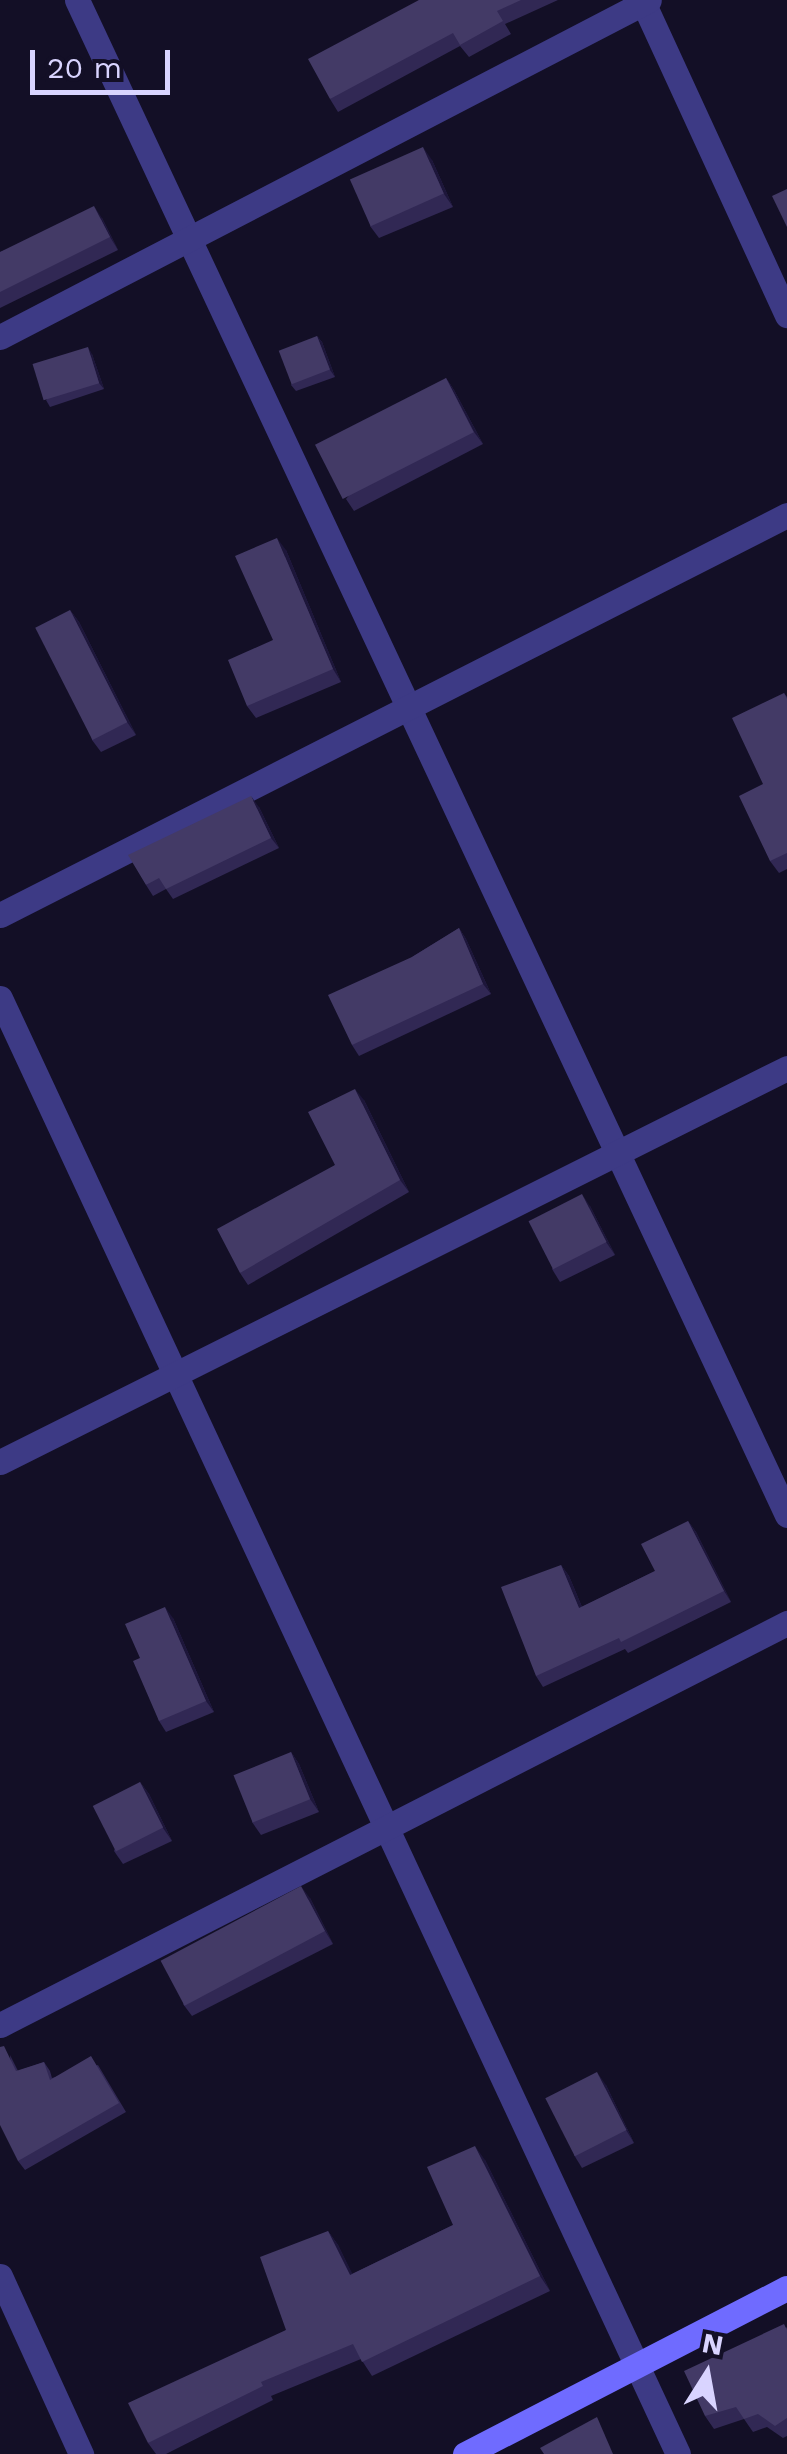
<!DOCTYPE html>
<style>
body{margin:0}
#map{position:relative;width:787px;height:2454px;overflow:hidden;background:#130f26;font-family:"Work Sans",sans-serif}
div>[style]{position:absolute}
.minor>*{height:25px;margin:-12.5px;padding:0 12.5px;transform-origin:12.5px;border-radius:12.5px;background:#3d3a85}
.secondary>*{height:25px;margin:-12.5px;padding:0 12.5px;transform-origin:12.5px;border-radius:12.5px;background:#6f6bff}
.wall>*{inset:0;background:#312854}
.shaded-wall>*{inset:0;background:#1d163a}
.building>*{inset:0;background:#433a66;transform-origin:0 0}
span{translate:-50% -50%;white-space:nowrap;text-align:center;line-height:1.15;-webkit-text-stroke:8px #130f26;paint-order:stroke}
.north{position:absolute;left:657px;top:2324px;width:100px;height:100px;-webkit-text-stroke:8px #130f26;paint-order:stroke;rotate:11deg;font-size:28px;font-weight:700;line-height:40px;text-align:center;color:#d9d4ff}
.north::after{content:'';display:block;margin:auto;width:35px;height:45px;background:#d9d4ff;clip-path:polygon(50% 0,100% 100%,50% 72%,0 100%)}
.scale{position:absolute;left:30px;top:50px;width:140px;height:45px;box-sizing:border-box;border:5px solid #d9d4ff;border-top:0;padding-left:12px;font-size:30px;line-height:35px;white-space:nowrap;color:#d9d4ff;-webkit-text-stroke:8px #130f26;paint-order:stroke}
</style>
<div id="map">
<div class="minor">
<div style="left:77px;top:0;width:1673px;rotate:64.89deg"></div>
<div style="left:642px;top:0;width:347px;rotate:65.3deg"></div>
<div style="left:0;top:337px;width:731px;rotate:-27.44deg"></div>
<div style="left:0;top:915px;width:883px;rotate:-26.94deg"></div>
<div style="left:0;top:998px;width:1606px;rotate:65.03deg"></div>
<div style="left:0;top:1462px;width:880px;rotate:-26.59deg"></div>
<div style="left:0;top:2025px;width:884px;rotate:-27.06deg"></div>
<div style="left:0;top:2276px;width:196px;rotate:65.5deg"></div>
</div>
<div class="secondary">
<div style="left:465px;top:2454px;width:362px;rotate:-27.3deg"></div>
</div>
<div class="wall">
<div style="clip-path:polygon(419px 0,558px 0,505px 24px,511px 34px,469px 57px,460px 46px,338px 112px,330px 99px)"></div>
<div style="clip-path:polygon(432px 160px,453px 207px,379px 238px,370px 226px)"></div>
<div style="clip-path:polygon(102px 218px,118px 250px,0 308px,0 252px)"></div>
<div style="clip-path:polygon(317px 336px,322px 342px,335px 377px,296px 391px,291px 385px)"></div>
<div style="clip-path:polygon(92px 354px,104px 389px,50px 407px,46px 400px)"></div>
<div style="clip-path:polygon(446px 378px,454px 390px,483px 444px,354px 511px,346px 499px)"></div>
<div style="clip-path:polygon(286px 550px,341px 682px,256px 718px,247px 706px,273px 640px)"></div>
<div style="clip-path:polygon(70px 610px,79px 622px,136px 735px,101px 752px,92px 740px)"></div>
<div style="clip-path:polygon(784px 693px,787px 697px,787px 869px,779px 873px,770px 861px,763px 784px)"></div>
<div style="clip-path:polygon(259px 807px,279px 848px,173px 899px,166px 889px,153px 896px,146px 885px)"></div>
<div style="clip-path:polygon(459px 928px,466px 939px,491px 994px,359px 1056px,352px 1045px,412px 957px)"></div>
<div style="clip-path:polygon(364px 1100px,409px 1192px,248px 1285px,240px 1273px,335px 1165px)"></div>
<div style="clip-path:polygon(590px 1206px,615px 1255px,560px 1282px,552px 1269px)"></div>
<div style="clip-path:polygon(688px 1521px,696px 1532px,731px 1602px,628px 1653px,625px 1649px,543px 1687px,536px 1676px,561px 1565px,569px 1576px,582px 1607px,655px 1571px)"></div>
<div style="clip-path:polygon(173px 1618px,214px 1712px,166px 1732px,159px 1721px,140px 1658px)"></div>
<div style="clip-path:polygon(291px 1752px,299px 1764px,319px 1812px,261px 1835px,252px 1822px)"></div>
<div style="clip-path:polygon(140px 1782px,149px 1794px,172px 1841px,123px 1864px,114px 1851px)"></div>
<div style="clip-path:polygon(310px 1898px,333px 1944px,192px 2016px,183px 2004px)"></div>
<div style="clip-path:polygon(10px 2055px,18px 2071px,44px 2062px,50px 2071px,52px 2078px,98px 2065px,126px 2112px,25px 2170px,18px 2161px)"></div>
<div style="clip-path:polygon(606px 2085px,634px 2143px,582px 2168px,574px 2155px)"></div>
<div style="clip-path:polygon(485px 2160px,550px 2291px,372px 2376px,361px 2359px,271px 2396px,273px 2400px,166px 2454px,156px 2454px,148px 2443px,286px 2330px,328px 2231px,338px 2245px,352px 2274px,453px 2225px)"></div>
<div style="clip-path:polygon(787px 2327px,787px 2436px,783px 2438px,767px 2427px,753px 2432px,744px 2419px,714px 2429px,705px 2416px)"></div>
</div>
<div class="shaded-wall">
<div style="clip-path:polygon(423px 147px,432px 160px,453px 207px,444px 194px)"></div>
<div style="clip-path:polygon(94px 206px,102px 218px,118px 250px,110px 237px)"></div>
<div style="clip-path:polygon(317px 336px,322px 342px,335px 377px,330px 370px)"></div>
<div style="clip-path:polygon(88px 347px,92px 354px,104px 389px,99px 383px)"></div>
<div style="clip-path:polygon(446px 378px,454px 390px,483px 444px,474px 432px)"></div>
<div style="clip-path:polygon(277px 538px,286px 550px,341px 682px,333px 669px)"></div>
<div style="clip-path:polygon(70px 610px,79px 622px,136px 735px,127px 722px)"></div>
<div style="clip-path:polygon(251px 796px,259px 807px,279px 848px,271px 838px)"></div>
<div style="clip-path:polygon(459px 928px,466px 939px,491px 994px,483px 984px)"></div>
<div style="clip-path:polygon(355px 1089px,364px 1100px,409px 1192px,400px 1180px)"></div>
<div style="clip-path:polygon(582px 1194px,590px 1206px,615px 1255px,606px 1242px)"></div>
<div style="clip-path:polygon(688px 1521px,696px 1532px,731px 1602px,724px 1591px)"></div>
<div style="clip-path:polygon(561px 1565px,569px 1576px,587px 1619px,579px 1608px)"></div>
<div style="clip-path:polygon(165px 1607px,173px 1618px,214px 1712px,206px 1701px)"></div>
<div style="clip-path:polygon(291px 1752px,299px 1764px,319px 1812px,310px 1799px)"></div>
<div style="clip-path:polygon(140px 1782px,149px 1794px,172px 1841px,163px 1828px)"></div>
<div style="clip-path:polygon(301px 1886px,310px 1898px,333px 1944px,325px 1931px)"></div>
<div style="clip-path:polygon(597px 2072px,606px 2085px,634px 2143px,626px 2130px)"></div>
<div style="clip-path:polygon(475px 2146px,485px 2160px,550px 2291px,540px 2276px)"></div>
<div style="clip-path:polygon(328px 2231px,338px 2245px,360px 2289px,350px 2275px)"></div>
</div>
<div class="building">
<div style="clip-path:polygon(419px 0,521px 0,497px 11px,503px 21px,460px 45px,453px 33px,330px 99px,308px 59px)"></div>
<div style="left:423px;top:147px;width:51px;height:80px;rotate:66deg"></div>
<div style="clip-path:polygon(787px 189px,787px 227px,772px 196px)"></div>
<div style="clip-path:polygon(94px 206px,110px 237px,0 292px,0 252px)"></div>
<div style="left:317px;top:336px;width:36px;height:41px;rotate:69deg"></div>
<div style="left:88px;top:347px;width:38px;height:58px;rotate:73deg"></div>
<div style="left:446px;top:378px;width:61px;height:147px;rotate:63deg"></div>
<div style="clip-path:polygon(277px 538px,333px 669px,247px 706px,228px 660px,273px 640px,235px 556px)"></div>
<div style="left:70px;top:610px;width:126px;height:39px;rotate:63deg"></div>
<div style="clip-path:polygon(784px 693px,787px 699px,787px 853px,770px 861px,739px 796px,763px 784px,732px 718px)"></div>
<div style="clip-path:polygon(251px 796px,271px 838px,166px 889px,159px 878px,146px 885px,128px 855px)"></div>
<div style="clip-path:polygon(459px 928px,483px 984px,352px 1045px,328px 995px,412px 957px)"></div>
<div style="clip-path:polygon(355px 1089px,400px 1180px,240px 1273px,217px 1229px,335px 1165px,308px 1112px)"></div>
<div style="left:582px;top:1194px;width:54px;height:60px;rotate:63deg"></div>
<div style="clip-path:polygon(688px 1521px,724px 1591px,621px 1642px,619px 1638px,536px 1676px,501px 1587px,561px 1565px,579px 1608px,655px 1571px,641px 1544px)"></div>
<div style="clip-path:polygon(165px 1607px,206px 1701px,159px 1721px,133px 1661px,140px 1658px,125px 1624px)"></div>
<div style="left:291px;top:1752px;width:51px;height:62px;rotate:68deg"></div>
<div style="left:140px;top:1782px;width:51px;height:53px;rotate:63deg"></div>
<div style="left:301px;top:1886px;width:51px;height:159px;rotate:62deg"></div>
<div style="clip-path:polygon(4px 2046px,16px 2071px,44px 2062px,50px 2080px,91px 2056px,119px 2103px,18px 2161px,0 2125px,0 2047px)"></div>
<div style="left:597px;top:2072px;width:65px;height:58px;rotate:63deg"></div>
<div style="clip-path:polygon(475px 2146px,540px 2276px,362px 2362px,353px 2344px,261px 2382px,263px 2386px,148px 2443px,128px 2403px,286px 2330px,260px 2257px,328px 2231px,350px 2275px,453px 2225px,427px 2167px)"></div>
<div style="clip-path:polygon(784px 2324px,787px 2330px,787px 2418px,775px 2426px,758px 2414px,744px 2419px,736px 2407px,705px 2416px,684px 2371px)"></div>
<div style="clip-path:polygon(597px 2417px,613px 2454px,544px 2454px,540px 2448px)"></div>
</div>
<div class="north">N</div>
<div class="scale">20 m</div>
</div>
